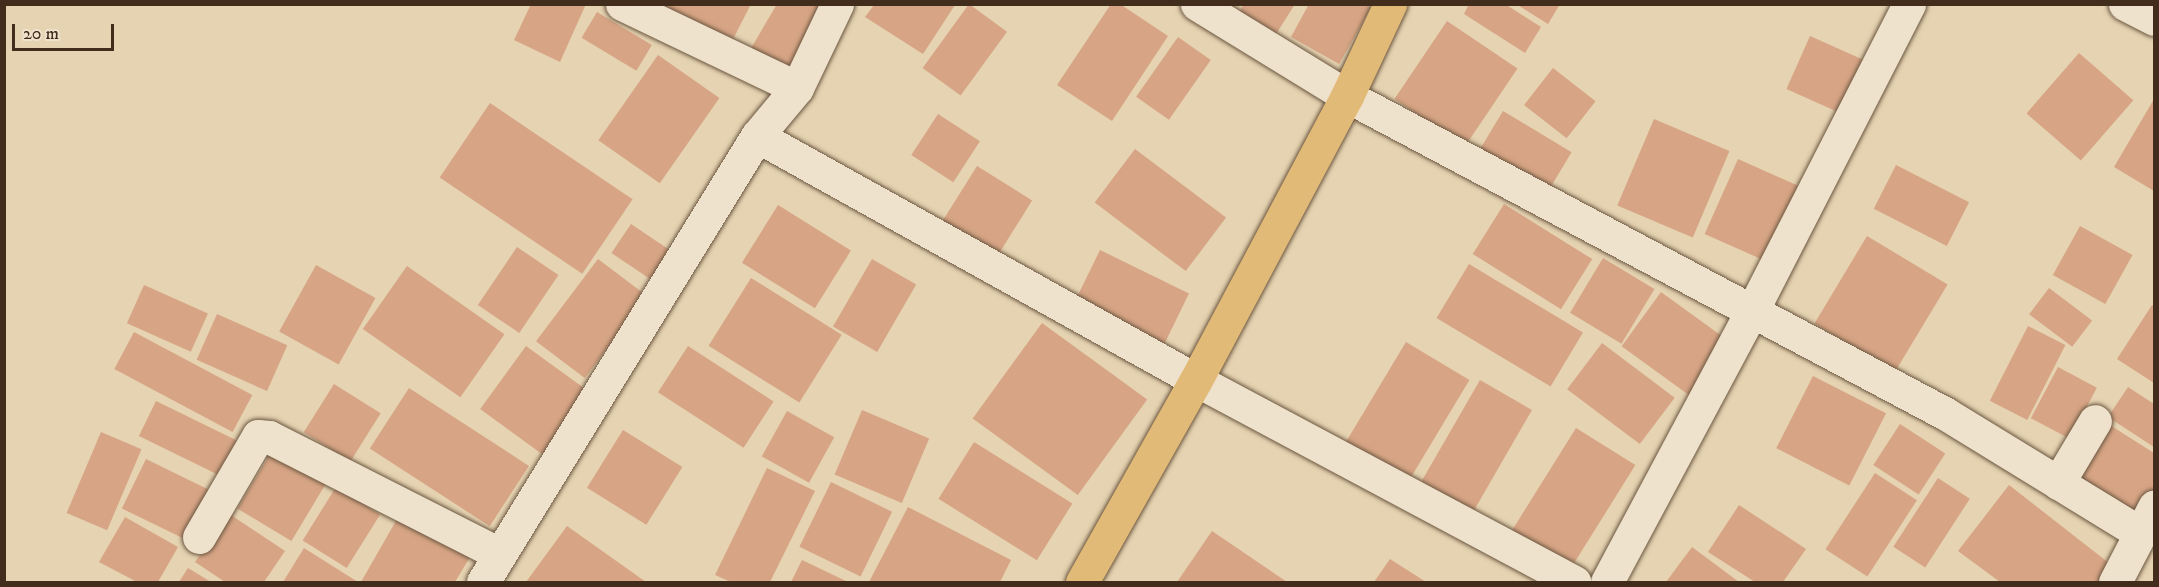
<!DOCTYPE html>
<style>
body{margin:0}
#map{position:relative;width:2159px;height:587px;overflow:hidden;background:#e5d3b1;font-family:"IM FELL DW Pica",serif}
div>[style]{position:absolute}
.building>*{inset:0;background:#d7a585;transform-origin:0 0}
.roads{filter:drop-shadow(0 0 2px #6b5640) drop-shadow(0 0 2px #6b5640)}
.minor>*{height:33px;margin:-16.5px;padding:0 16.5px;transform-origin:16.5px;border-radius:16.5px;background:#eee2cc}
.highway>*{height:33px;margin:-16.5px;padding:0 16.5px;transform-origin:16.5px;border-radius:16.5px;background:#e2ba78}
span{translate:-50% -50%;white-space:nowrap;text-align:center;line-height:1.15;-webkit-text-stroke:4.5px #eee2cc;paint-order:stroke}
.frame{position:absolute;inset:0;border:6px solid #422c1b;pointer-events:none}
.scale{position:absolute;left:12px;top:24px;width:102px;height:27px;box-sizing:border-box;border:3px solid #422c1b;border-top:0;padding-left:8px;font-size:18px;line-height:21px;white-space:nowrap;color:#422c1b;-webkit-text-stroke:4px #eee2cc;paint-order:stroke}
</style>
<div id="map">
<div class="building">
<div style="clip-path:polygon(531px 4px,586px 4px,560px 62px,514px 40px)"></div>
<div style="clip-path:polygon(639px 4px,751px 4px,728px 49px)"></div>
<div style="clip-path:polygon(777px 4px,830px 4px,791px 73px,750px 50px)"></div>
<div style="left:969px;top:4px;width:47px;height:79px;rotate:36deg"></div>
<div style="clip-path:polygon(1111px 4px,1120px 4px,1168px 36px,1112px 121px,1057px 85px)"></div>
<div style="clip-path:polygon(1244px 4px,1295px 4px,1273px 39px,1237px 16px)"></div>
<div style="clip-path:polygon(1309px 4px,1365px 4px,1371px 8px,1339px 64px,1291px 37px)"></div>
<div style="clip-path:polygon(1469px 4px,1505px 4px,1541px 27px,1525px 53px,1464px 14px)"></div>
<div style="clip-path:polygon(1516px 4px,1560px 4px,1548px 24px)"></div>
<div style="clip-path:polygon(874px 5px,955px 5px,923px 54px,865px 17px)"></div>
<div style="left:597px;top:12px;width:64px;height:30px;rotate:31deg"></div>
<div style="left:1447px;top:21px;width:85px;height:94px;rotate:34deg"></div>
<div style="left:1810px;top:36px;width:68px;height:58px;rotate:24deg"></div>
<div style="left:1178px;top:37px;width:40px;height:73px;rotate:35deg"></div>
<div style="left:2079px;top:53px;width:72px;height:80px;rotate:41deg"></div>
<div style="left:658px;top:55px;width:75px;height:104px;rotate:35deg"></div>
<div style="left:1553px;top:68px;width:54px;height:47px;rotate:38deg"></div>
<div style="clip-path:polygon(2154px 99px,2154px 191px,2114px 167px)"></div>
<div style="left:490px;top:103px;width:172px;height:90px;rotate:34deg"></div>
<div style="left:1503px;top:111px;width:80px;height:52px;rotate:31deg"></div>
<div style="left:938px;top:114px;width:50px;height:49px;rotate:33deg"></div>
<div style="left:1654px;top:119px;width:82px;height:94px;rotate:23deg"></div>
<div style="left:1135px;top:149px;width:114px;height:67px;rotate:37deg"></div>
<div style="left:1738px;top:159px;width:66px;height:82px;rotate:24deg"></div>
<div style="left:1896px;top:165px;width:82px;height:49px;rotate:27deg"></div>
<div style="left:977px;top:166px;width:65px;height:65px;rotate:32deg"></div>
<div style="left:1504px;top:204px;width:104px;height:59px;rotate:32deg"></div>
<div style="left:778px;top:205px;width:86px;height:68px;rotate:32deg"></div>
<div style="left:631px;top:224px;width:48px;height:35px;rotate:34deg"></div>
<div style="left:2080px;top:226px;width:60px;height:56px;rotate:29deg"></div>
<div style="left:1867px;top:236px;width:94px;height:102px;rotate:31deg"></div>
<div style="left:517px;top:247px;width:50px;height:70px;rotate:34deg"></div>
<div style="left:1100px;top:250px;width:99px;height:56px;rotate:26deg"></div>
<div style="left:1603px;top:258px;width:60px;height:64px;rotate:31deg"></div>
<div style="left:598px;top:259px;width:61px;height:103px;rotate:37deg"></div>
<div style="left:872px;top:259px;width:51px;height:78px;rotate:30deg"></div>
<div style="left:1469px;top:264px;width:133px;height:63px;rotate:31deg"></div>
<div style="left:316px;top:265px;width:68px;height:76px;rotate:29deg"></div>
<div style="left:407px;top:266px;width:119px;height:77px;rotate:35deg"></div>
<div style="left:751px;top:278px;width:107px;height:80px;rotate:32deg"></div>
<div style="left:144px;top:285px;width:70px;height:42px;rotate:24deg"></div>
<div style="left:2049px;top:288px;width:54px;height:33px;rotate:37deg"></div>
<div style="left:1661px;top:292px;width:84px;height:67px;rotate:36deg"></div>
<div style="clip-path:polygon(2152px 305px,2154px 306px,2154px 383px,2117px 359px)"></div>
<div style="left:217px;top:314px;width:77px;height:50px;rotate:24deg"></div>
<div style="left:1042px;top:323px;width:130px;height:118px;rotate:36deg"></div>
<div style="left:2028px;top:326px;width:42px;height:84px;rotate:27deg"></div>
<div style="left:134px;top:332px;width:134px;height:42px;rotate:28deg"></div>
<div style="left:1406px;top:342px;width:74px;height:119px;rotate:31deg"></div>
<div style="left:1602px;top:343px;width:91px;height:58px;rotate:37deg"></div>
<div style="left:526px;top:346px;width:78px;height:78px;rotate:36deg"></div>
<div style="left:688px;top:346px;width:102px;height:55px;rotate:33deg"></div>
<div style="left:2058px;top:367px;width:44px;height:58px;rotate:28deg"></div>
<div style="left:1813px;top:376px;width:82px;height:81px;rotate:27deg"></div>
<div style="left:1480px;top:380px;width:60px;height:123px;rotate:30deg"></div>
<div style="left:334px;top:384px;width:55px;height:57px;rotate:32deg"></div>
<div style="clip-path:polygon(2128px 387px,2154px 404px,2154px 447px,2108px 417px)"></div>
<div style="left:409px;top:388px;width:143px;height:72px;rotate:33deg"></div>
<div style="left:156px;top:401px;width:91px;height:39px;rotate:26deg"></div>
<div style="left:862px;top:410px;width:73px;height:70px;rotate:23deg"></div>
<div style="left:787px;top:411px;width:54px;height:52px;rotate:29deg"></div>
<div style="clip-path:polygon(2105px 422px,2154px 453px,2154px 495px,2139px 520px,2069px 477px)"></div>
<div style="left:1900px;top:424px;width:54px;height:49px;rotate:33deg"></div>
<div style="left:1576px;top:428px;width:70px;height:122px;rotate:32deg"></div>
<div style="left:623px;top:430px;width:70px;height:68px;rotate:32deg"></div>
<div style="left:101px;top:432px;width:44px;height:88px;rotate:23deg"></div>
<div style="left:974px;top:442px;width:116px;height:67px;rotate:32deg"></div>
<div style="left:275px;top:446px;width:63px;height:73px;rotate:31deg"></div>
<div style="left:146px;top:459px;width:79px;height:55px;rotate:26deg"></div>
<div style="clip-path:polygon(767px 468px,815px 491px,770px 582px,731px 582px,715px 575px)"></div>
<div style="left:1875px;top:473px;width:50px;height:91px;rotate:33deg"></div>
<div style="left:1938px;top:478px;width:38px;height:82px;rotate:33deg"></div>
<div style="left:831px;top:482px;width:68px;height:72px;rotate:26deg"></div>
<div style="clip-path:polygon(2009px 485px,2114px 567px,2102px 582px,2000px 582px,1958px 551px)"></div>
<div style="left:336px;top:487px;width:52px;height:63px;rotate:32deg"></div>
<div style="clip-path:polygon(1739px 505px,1806px 549px,1783px 582px,1755px 582px,1708px 552px)"></div>
<div style="clip-path:polygon(908px 507px,1011px 560px,1000px 582px,869px 582px)"></div>
<div style="clip-path:polygon(401px 512px,473px 552px,455px 582px,361px 582px)"></div>
<div style="clip-path:polygon(228px 513px,285px 551px,264px 582px,225px 582px,195px 562px)"></div>
<div style="clip-path:polygon(125px 517px,178px 547px,158px 582px,137px 582px,99px 562px)"></div>
<div style="clip-path:polygon(567px 526px,646px 582px,526px 582px)"></div>
<div style="clip-path:polygon(1212px 531px,1287px 582px,1177px 582px)"></div>
<div style="clip-path:polygon(1692px 547px,1739px 582px,1666px 582px)"></div>
<div style="clip-path:polygon(304px 548px,358px 582px,283px 582px)"></div>
<div style="clip-path:polygon(1390px 559px,1426px 582px,1374px 582px)"></div>
<div style="clip-path:polygon(802px 560px,848px 582px,791px 582px)"></div>
<div style="clip-path:polygon(188px 568px,211px 582px,179px 582px)"></div>
</div>
<div class="roads">
<div class="minor">
<div style="left:622px;top:4px;width:194px;rotate:25.6deg"></div>
<div style="left:1197px;top:4px;width:176px;rotate:31.5deg"></div>
<div style="left:1347px;top:96px;width:678px;rotate:27.96deg"></div>
<div style="left:1946px;top:414px;width:228px;rotate:31.5deg"></div>
<div style="left:2125px;top:4px;width:33px;rotate:27deg"></div>
<div style="left:757px;top:136px;width:502px;rotate:29.07deg"></div>
<div style="left:1196px;top:380px;width:429px;rotate:28.1deg"></div>
<div style="left:2058px;top:483px;width:72px;rotate:-59.2deg"></div>
<div style="left:199px;top:537px;width:117px;rotate:-59.7deg"></div>
<div style="left:258px;top:436px;width:11px;rotate:5deg"></div>
<div style="left:269px;top:437px;width:259px;rotate:26.9deg"></div>
<div style="left:483px;top:582px;width:523px;rotate:-58.44deg"></div>
<div style="left:757px;top:136px;width:62px;rotate:-50.2deg"></div>
<div style="left:797px;top:88px;width:93px;rotate:-64.5deg"></div>
<div style="left:1607px;top:582px;width:307px;rotate:-61.9deg"></div>
<div style="left:1752px;top:311px;width:345px;rotate:-62.9deg"></div>
<div style="left:2115px;top:582px;width:85px;rotate:-62.5deg"></div>
</div>
<div class="highway">
<div style="left:1082px;top:582px;width:232px;rotate:-60.6deg"></div>
<div style="left:1196px;top:380px;width:322px;rotate:-62deg"></div>
<div style="left:1347px;top:96px;width:102px;rotate:-64.9deg"></div>
</div>
</div>
<div class="frame"></div>
<div class="scale">20 m</div>
</div>
